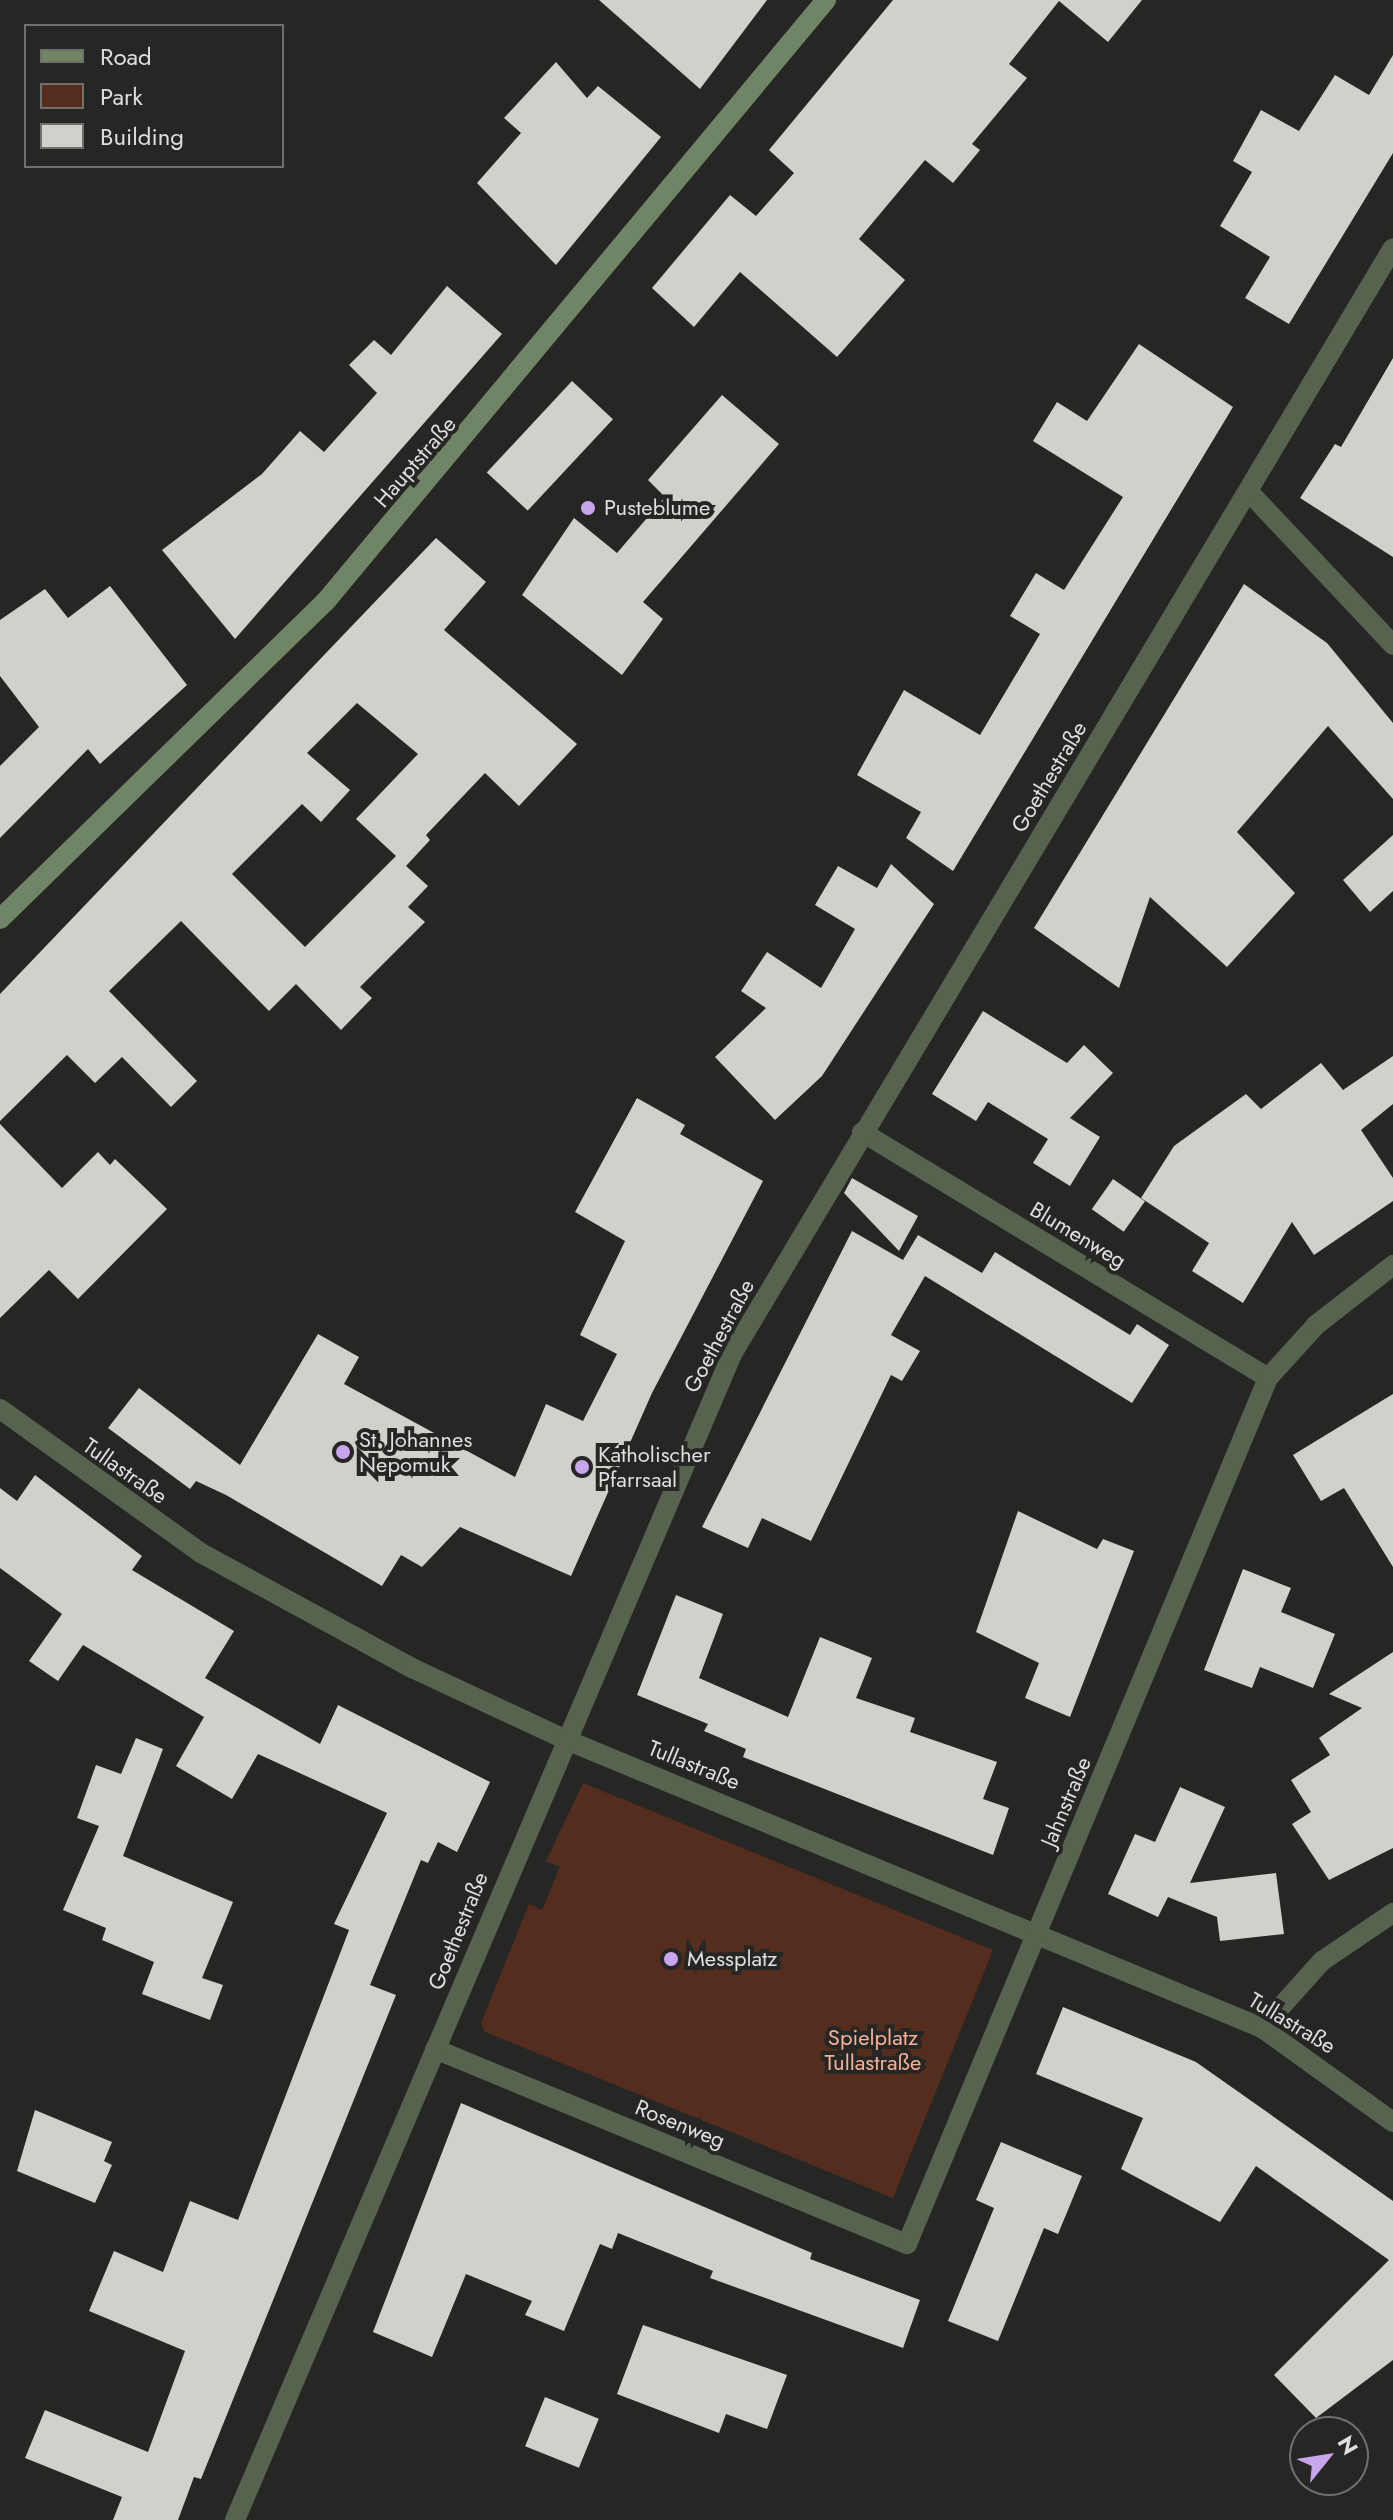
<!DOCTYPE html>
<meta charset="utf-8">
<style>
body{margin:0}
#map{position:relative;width:1393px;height:2520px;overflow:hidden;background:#262624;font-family:Jost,sans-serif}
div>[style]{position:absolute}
.green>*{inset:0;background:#542d1f}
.building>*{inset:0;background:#d2d0cd;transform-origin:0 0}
.street>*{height:20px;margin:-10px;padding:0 10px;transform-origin:10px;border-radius:10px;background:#56634f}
.secondary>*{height:20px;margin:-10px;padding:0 10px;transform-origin:10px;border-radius:10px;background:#708565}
.dots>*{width:22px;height:22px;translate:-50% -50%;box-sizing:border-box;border:4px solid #262624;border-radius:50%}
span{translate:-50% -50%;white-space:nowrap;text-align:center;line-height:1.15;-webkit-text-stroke:8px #262624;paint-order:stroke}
.street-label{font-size:22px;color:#dfdfde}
.poi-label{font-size:22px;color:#dfdfde}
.left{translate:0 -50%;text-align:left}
.park-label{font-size:22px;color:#f4b199}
.legend{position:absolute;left:24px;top:24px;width:260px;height:144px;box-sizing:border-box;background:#262624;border:2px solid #70706e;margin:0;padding:10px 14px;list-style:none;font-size:24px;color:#dfdfde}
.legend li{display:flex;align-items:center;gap:16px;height:40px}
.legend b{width:40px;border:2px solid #70706e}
.north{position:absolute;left:1289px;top:2416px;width:80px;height:80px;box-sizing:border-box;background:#262624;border:2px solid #70706e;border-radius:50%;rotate:60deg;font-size:22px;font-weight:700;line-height:32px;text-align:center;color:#dfdfde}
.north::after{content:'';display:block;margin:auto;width:28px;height:36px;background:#c9a5ee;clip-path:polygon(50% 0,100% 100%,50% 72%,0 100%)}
</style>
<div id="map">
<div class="green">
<div style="clip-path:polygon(583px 1783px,993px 1950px,893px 2198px,485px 2032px,481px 2023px,529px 1904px,542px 1910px,560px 1867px,546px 1861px)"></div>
</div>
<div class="building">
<div style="clip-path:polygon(599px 0,767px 0,700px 89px)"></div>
<div style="clip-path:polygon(893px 0,1142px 0,1108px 42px,1059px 1px,1009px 64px,1027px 78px,972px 144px,980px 150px,953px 183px,925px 160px,859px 239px,905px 280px,837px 357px,740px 272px,694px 327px,652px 288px,730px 195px,756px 216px,794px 173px,769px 150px)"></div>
<div style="clip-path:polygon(1393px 55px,1393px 153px,1289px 324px,1245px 298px,1270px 257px,1220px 226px,1252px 172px,1233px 161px,1261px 110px,1299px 131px,1335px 75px,1369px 95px)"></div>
<div style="clip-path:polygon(556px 62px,587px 98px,598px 86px,661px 137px,556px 265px,477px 183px,521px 133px,504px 118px)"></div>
<div style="clip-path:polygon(447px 286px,502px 334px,235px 639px,162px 550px,262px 474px,300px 431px,324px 452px,377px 393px,349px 365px,374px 340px,391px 355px)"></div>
<div style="clip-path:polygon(1139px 344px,1233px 407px,953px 871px,906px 838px,921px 812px,857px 775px,904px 690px,980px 735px,1040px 634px,1010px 616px,1036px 573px,1064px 590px,1123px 497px,1033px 441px,1057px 402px,1087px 421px)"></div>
<div style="clip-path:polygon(1393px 358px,1393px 557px,1300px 498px,1335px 444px,1341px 447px)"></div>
<div style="left:572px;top:381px;width:56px;height:125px;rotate:43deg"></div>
<div style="clip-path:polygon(722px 395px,779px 444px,643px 602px,663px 619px,622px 675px,522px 595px,574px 518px,617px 553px,665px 497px,648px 480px)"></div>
<div style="clip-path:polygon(evenodd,436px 538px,486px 582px,444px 630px,577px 744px,519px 806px,485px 773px,426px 835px,430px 840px,406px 866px,428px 886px,408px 907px,425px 922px,360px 987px,372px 998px,341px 1030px,296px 984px,269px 1011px,181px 921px,109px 991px,197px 1081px,171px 1107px,122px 1057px,95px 1083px,67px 1055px,0 1121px,0 994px,436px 538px,357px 703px,418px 754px,356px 819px,396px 856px,305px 947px,232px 874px,302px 804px,321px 822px,350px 790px,307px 753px,357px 703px)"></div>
<div style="clip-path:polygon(1244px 584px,1327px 643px,1393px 723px,1393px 799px,1328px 726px,1237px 832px,1295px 893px,1227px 967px,1150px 897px,1119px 988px,1034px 928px)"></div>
<div style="clip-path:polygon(110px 586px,187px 685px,100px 764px,88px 749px,0 838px,0 766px,39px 727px,0 676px,0 620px,45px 589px,68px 618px)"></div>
<div style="clip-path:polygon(1393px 835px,1393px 891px,1370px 912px,1343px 880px)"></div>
<div style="clip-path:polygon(891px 864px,934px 904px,822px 1076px,775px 1120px,715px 1057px,766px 1008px,741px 991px,767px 952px,821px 988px,855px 929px,815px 905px,838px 866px,877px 888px)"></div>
<div style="clip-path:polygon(983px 1011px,1067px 1063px,1084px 1045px,1113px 1073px,1070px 1118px,1100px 1137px,1070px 1186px,1033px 1163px,1048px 1139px,988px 1102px,976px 1121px,932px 1094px)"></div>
<div style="clip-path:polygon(1393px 1056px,1393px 1104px,1361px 1130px,1393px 1178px,1393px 1201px,1314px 1255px,1292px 1222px,1243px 1303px,1192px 1271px,1209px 1243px,1141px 1198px,1174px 1146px,1246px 1094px,1261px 1109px,1321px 1063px,1343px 1090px)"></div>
<div style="clip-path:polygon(637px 1098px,685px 1125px,680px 1134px,763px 1181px,652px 1393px,571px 1576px,460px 1527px,422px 1567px,401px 1555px,382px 1586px,226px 1495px,196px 1481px,190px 1489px,108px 1428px,139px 1388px,240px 1465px,318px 1334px,359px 1357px,344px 1384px,515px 1477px,546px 1404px,583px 1421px,617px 1354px,580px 1335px,625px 1241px,575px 1212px)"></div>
<div style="clip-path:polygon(0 1124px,62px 1188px,98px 1152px,110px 1165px,115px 1159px,167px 1209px,78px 1299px,49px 1270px,0 1318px)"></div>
<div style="clip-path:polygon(852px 1178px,918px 1216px,899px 1251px,844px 1193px)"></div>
<div style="left:1113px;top:1179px;width:39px;height:37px;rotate:35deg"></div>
<div style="clip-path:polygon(852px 1231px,903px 1260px,918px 1235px,982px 1273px,995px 1252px,1130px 1335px,1137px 1324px,1169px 1345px,1132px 1403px,925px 1276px,891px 1335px,920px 1351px,902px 1381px,891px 1375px,811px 1541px,762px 1518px,748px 1548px,702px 1527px)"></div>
<div style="clip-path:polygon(1393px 1394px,1393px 1567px,1344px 1488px,1321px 1501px,1293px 1455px)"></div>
<div style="clip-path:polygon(35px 1475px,142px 1556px,132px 1570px,234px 1631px,205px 1678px,320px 1744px,338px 1705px,490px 1782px,457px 1852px,438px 1842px,428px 1863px,421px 1860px,370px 1985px,396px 1995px,201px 2479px,194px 2477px,178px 2520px,113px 2520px,122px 2497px,25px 2458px,45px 2410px,148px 2452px,185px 2351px,89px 2311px,114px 2251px,163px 2272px,190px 2201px,238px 2220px,349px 1930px,334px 1924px,387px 1813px,258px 1754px,232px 1799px,176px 1766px,204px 1717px,83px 1645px,58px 1681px,29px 1661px,62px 1614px,0 1568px,0 1488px,17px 1501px)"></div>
<div style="clip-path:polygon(1018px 1511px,1097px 1549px,1103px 1539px,1134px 1551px,1070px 1717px,1025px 1698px,1039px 1663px,976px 1632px)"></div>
<div style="clip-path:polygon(1243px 1569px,1291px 1588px,1281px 1612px,1335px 1634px,1313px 1688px,1260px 1667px,1252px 1688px,1204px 1670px)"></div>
<div style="clip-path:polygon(676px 1595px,723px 1614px,699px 1678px,788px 1717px,820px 1637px,872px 1658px,856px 1698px,915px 1718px,910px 1732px,997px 1762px,983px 1799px,1009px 1808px,993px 1855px,743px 1757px,746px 1749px,704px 1731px,708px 1724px,637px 1695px)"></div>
<div style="clip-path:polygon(1393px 1652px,1393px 1848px,1329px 1880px,1292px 1824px,1311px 1812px,1291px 1780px,1330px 1755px,1319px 1738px,1362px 1708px,1329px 1694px)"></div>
<div style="clip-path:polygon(136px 1738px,163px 1749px,123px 1856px,233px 1902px,202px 1978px,223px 1985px,210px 2020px,142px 1994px,154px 1962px,102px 1940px,106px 1928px,63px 1910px,99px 1826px,77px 1818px,96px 1765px,121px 1774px)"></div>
<div style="clip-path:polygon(1180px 1787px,1225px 1807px,1190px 1883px,1276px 1873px,1284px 1934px,1220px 1941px,1217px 1917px,1168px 1897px,1158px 1917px,1108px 1894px,1135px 1834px,1155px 1842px)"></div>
<div style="clip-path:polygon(1063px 2007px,1196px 2062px,1393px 2201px,1393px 2360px,1316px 2418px,1274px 2375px,1389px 2260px,1256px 2166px,1220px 2222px,1121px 2169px,1143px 2118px,1036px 2074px)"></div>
<div style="clip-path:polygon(461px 2103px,812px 2253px,810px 2259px,920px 2300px,903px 2348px,710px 2278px,713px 2271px,618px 2233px,612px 2249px,600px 2244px,564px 2331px,525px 2315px,532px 2301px,466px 2274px,432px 2357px,373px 2332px)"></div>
<div style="clip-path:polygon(35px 2110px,112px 2142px,104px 2161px,112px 2165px,95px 2203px,17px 2171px)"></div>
<div style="clip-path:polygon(1001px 2142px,1082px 2176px,1058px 2234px,1044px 2228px,998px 2341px,948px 2321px,994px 2208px,976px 2200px)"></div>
<div style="clip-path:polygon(643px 2325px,787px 2375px,767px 2429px,726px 2414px,719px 2433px,617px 2394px)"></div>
<div style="left:545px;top:2397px;width:58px;height:53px;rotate:22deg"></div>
</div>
<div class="street">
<div style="left:1250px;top:493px;width:209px;rotate:46.7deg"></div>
<div style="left:862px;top:1132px;width:475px;rotate:31.2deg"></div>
<div style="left:0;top:1409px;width:247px;rotate:35.6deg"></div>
<div style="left:201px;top:1553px;width:240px;rotate:28.6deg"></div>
<div style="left:412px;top:1668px;width:168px;rotate:25deg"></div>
<div style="left:564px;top:1739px;width:755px;rotate:22.49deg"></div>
<div style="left:1262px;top:2028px;width:161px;rotate:35.7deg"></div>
<div style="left:1262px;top:2028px;width:90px;rotate:-48.2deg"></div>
<div style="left:1322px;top:1961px;width:86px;rotate:-34.1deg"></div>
<div style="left:435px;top:2049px;width:511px;rotate:22.45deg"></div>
<div style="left:907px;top:2244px;width:938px;rotate:-67.37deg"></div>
<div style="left:1268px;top:1378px;width:72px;rotate:-47.8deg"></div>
<div style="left:1316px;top:1325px;width:98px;rotate:-37.9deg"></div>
<div style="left:235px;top:2520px;width:1268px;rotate:-66.91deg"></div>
<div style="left:732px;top:1354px;width:1288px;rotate:-59.14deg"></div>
</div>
<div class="secondary">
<div style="left:0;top:919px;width:455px;rotate:-44.3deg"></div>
<div style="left:326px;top:601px;width:782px;rotate:-50.24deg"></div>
</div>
<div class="dots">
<div style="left:588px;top:508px;background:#c9a5ee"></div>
<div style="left:343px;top:1452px;background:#c9a5ee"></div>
<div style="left:582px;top:1467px;background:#c9a5ee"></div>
<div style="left:671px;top:1959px;background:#c9a5ee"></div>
</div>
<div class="street-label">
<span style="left:415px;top:462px;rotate:-49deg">Hauptstraße</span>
<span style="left:1049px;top:777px;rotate:-59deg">Goethestraße</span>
<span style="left:1078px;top:1235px;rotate:31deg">Blumenweg</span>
<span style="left:719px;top:1336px;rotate:-62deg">Goethestraße</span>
<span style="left:125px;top:1471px;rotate:35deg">Tullastraße</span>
<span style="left:694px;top:1765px;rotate:22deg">Tullastraße</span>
<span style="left:1066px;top:1802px;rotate:-67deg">Jahnstraße</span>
<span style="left:458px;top:1931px;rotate:-68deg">Goethestraße</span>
<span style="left:1292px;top:2023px;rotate:31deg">Tullastraße</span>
<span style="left:680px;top:2124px;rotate:22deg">Rosenweg</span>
</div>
<div class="poi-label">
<span class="left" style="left:604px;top:508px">Pusteblume</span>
<span class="left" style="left:359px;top:1452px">St. Johannes<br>Nepomuk</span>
<span class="left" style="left:598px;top:1467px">Katholischer<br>Pfarrsaal</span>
<span class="left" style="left:687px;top:1959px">Messplatz</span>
</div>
<div class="park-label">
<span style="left:873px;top:2050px">Spielplatz<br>Tullastraße</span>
</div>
<ul class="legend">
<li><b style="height:10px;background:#708565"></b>Road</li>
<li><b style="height:22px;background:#542d1f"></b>Park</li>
<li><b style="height:22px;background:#d2d0cd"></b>Building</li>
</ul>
<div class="north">N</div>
</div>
